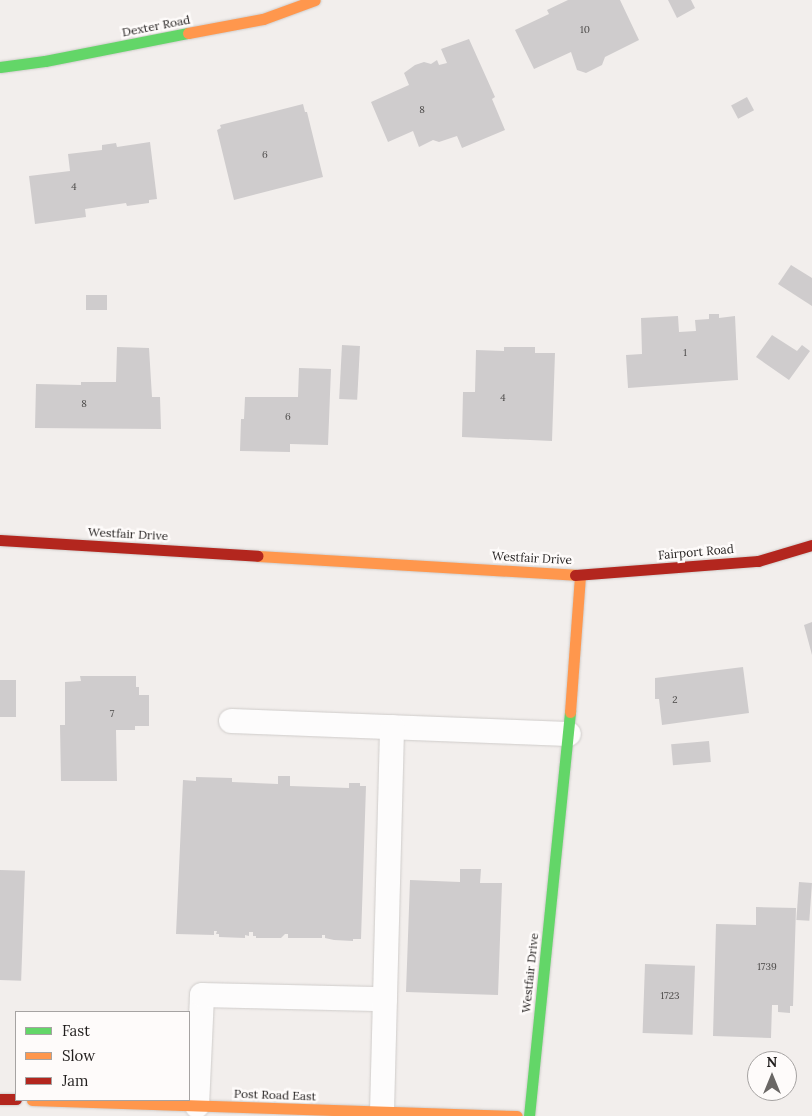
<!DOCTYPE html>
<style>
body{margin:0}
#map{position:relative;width:812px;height:1116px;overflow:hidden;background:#f2eeec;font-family:Lora,serif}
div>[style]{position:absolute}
.building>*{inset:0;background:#cfcccd;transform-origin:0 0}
.roads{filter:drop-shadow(0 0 1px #cfccca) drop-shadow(0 0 1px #cfccca)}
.lane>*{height:24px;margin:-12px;padding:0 12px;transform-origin:12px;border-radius:12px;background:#fdfcfc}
.fast>*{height:11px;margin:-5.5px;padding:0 5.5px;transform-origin:5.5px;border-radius:5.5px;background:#63d668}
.slow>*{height:11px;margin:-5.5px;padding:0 5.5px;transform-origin:5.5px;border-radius:5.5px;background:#ff974d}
.jam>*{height:11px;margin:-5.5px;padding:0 5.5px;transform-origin:5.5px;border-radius:5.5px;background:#b3261e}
span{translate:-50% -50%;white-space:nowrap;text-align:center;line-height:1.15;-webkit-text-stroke:5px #fefbfa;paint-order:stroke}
.number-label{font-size:10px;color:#4c4a49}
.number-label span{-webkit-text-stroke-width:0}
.street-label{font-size:12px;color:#211e1d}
.legend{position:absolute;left:15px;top:1011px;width:175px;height:90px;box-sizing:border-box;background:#fefbfa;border:1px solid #a6a3a2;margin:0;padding:6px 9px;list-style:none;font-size:15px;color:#211e1d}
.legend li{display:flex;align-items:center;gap:10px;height:25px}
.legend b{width:25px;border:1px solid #a6a3a2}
.north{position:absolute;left:747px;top:1051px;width:50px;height:50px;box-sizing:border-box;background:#fefbfa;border:1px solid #a6a3a2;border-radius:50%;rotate:0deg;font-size:14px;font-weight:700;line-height:20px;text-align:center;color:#211e1d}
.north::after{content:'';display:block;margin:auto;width:18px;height:22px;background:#6a6765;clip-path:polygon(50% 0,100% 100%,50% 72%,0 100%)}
</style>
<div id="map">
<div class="building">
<div style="clip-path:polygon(568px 0,620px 0,639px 40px,605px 57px,602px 65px,586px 73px,577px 70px,571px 52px,534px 69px,515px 30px,549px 14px,547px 10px)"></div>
<div style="clip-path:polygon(668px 0,691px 0,695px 8px,677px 18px)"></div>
<div style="clip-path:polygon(469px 39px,495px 97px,492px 99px,505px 130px,462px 148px,457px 136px,439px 142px,433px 140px,419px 147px,413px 131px,388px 142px,371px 102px,409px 85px,404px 73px,415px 65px,424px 62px,431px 64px,437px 60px,439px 65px,447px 63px,441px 49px)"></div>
<div style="left:747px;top:97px;width:15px;height:18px;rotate:62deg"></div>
<div style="clip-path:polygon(303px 104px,305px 112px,307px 112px,323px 177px,234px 200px,217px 130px,221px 128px,220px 125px)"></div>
<div style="clip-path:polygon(150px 142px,157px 199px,149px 200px,149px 203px,127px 206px,126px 203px,85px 209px,86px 217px,35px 224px,29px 176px,70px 171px,68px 154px,102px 150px,102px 145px,116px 143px,117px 147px)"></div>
<div style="clip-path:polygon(791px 265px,812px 278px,812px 306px,778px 284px)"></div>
<div style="left:107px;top:295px;width:15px;height:21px;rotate:90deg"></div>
<div style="clip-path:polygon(709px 314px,719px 314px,719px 318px,735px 316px,738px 380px,628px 388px,626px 355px,642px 354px,641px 318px,678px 316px,679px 332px,696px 331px,695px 320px,709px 319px)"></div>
<div style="clip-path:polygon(772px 335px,797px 351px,802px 345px,810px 351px,789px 380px,756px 357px)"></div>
<div style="left:342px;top:345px;width:18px;height:54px;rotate:3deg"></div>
<div style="clip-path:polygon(117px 347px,149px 348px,152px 397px,160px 397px,161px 429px,35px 428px,36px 384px,81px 385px,81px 382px,116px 382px)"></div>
<div style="clip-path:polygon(504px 347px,535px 347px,535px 353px,555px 353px,552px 441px,462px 437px,463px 392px,475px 392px,476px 350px,504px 351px)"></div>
<div style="clip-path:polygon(299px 368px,331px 369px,328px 445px,290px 444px,290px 452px,240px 451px,241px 419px,244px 419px,245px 397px,298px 397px)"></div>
<div style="clip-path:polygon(812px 622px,812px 655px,804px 625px)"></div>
<div style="clip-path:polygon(743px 667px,749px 713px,662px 725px,659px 699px,655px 699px,655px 678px)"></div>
<div style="clip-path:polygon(80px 676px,136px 676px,136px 687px,139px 687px,139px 695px,149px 695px,149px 726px,135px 726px,135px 730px,116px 730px,117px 781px,61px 781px,60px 725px,65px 725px,65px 682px,81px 681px)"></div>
<div style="left:0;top:680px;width:16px;height:37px"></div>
<div style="left:709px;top:741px;width:21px;height:38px;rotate:85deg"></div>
<div style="clip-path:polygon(278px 776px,290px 776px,290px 786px,349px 788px,349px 783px,360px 783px,360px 786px,366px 786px,361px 939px,353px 939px,353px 941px,334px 940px,325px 938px,325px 935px,322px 935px,322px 938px,288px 938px,288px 934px,285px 934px,281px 938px,256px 938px,256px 936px,253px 936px,253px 932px,249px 932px,249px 936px,245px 935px,245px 938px,219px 937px,219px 934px,216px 934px,217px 931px,214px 931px,214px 935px,176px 934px,183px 780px,196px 781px,196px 777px,232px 778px,232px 782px,278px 784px)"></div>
<div style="clip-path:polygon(460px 869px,481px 869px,480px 883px,502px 883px,498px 995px,406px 992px,410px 880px,460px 882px)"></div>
<div style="left:0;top:870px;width:25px;height:110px;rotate:2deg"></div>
<div style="left:799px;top:882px;width:13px;height:38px;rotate:4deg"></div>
<div style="clip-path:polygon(756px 907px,796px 908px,793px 1006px,790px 1006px,790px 1013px,778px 1012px,778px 1005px,772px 1005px,771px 1038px,713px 1036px,716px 924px,756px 925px)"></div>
<div style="left:645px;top:964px;width:50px;height:69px;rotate:2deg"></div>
</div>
<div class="roads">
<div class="lane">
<div style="left:231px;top:721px;width:338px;rotate:2.2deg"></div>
<div style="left:197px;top:1106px;width:111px;rotate:-87.4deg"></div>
<div style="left:202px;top:995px;width:183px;rotate:1.3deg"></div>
<div style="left:382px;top:1112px;width:385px;rotate:-88.5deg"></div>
</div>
<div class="fast">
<div style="left:0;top:67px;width:45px;rotate:-7.6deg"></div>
<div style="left:45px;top:61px;width:146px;rotate:-11.1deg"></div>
<div style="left:529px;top:1116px;width:406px;rotate:-84.2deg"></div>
</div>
<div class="slow">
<div style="left:188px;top:33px;width:76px;rotate:-10.6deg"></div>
<div style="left:263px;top:19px;width:55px;rotate:-20.1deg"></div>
<div style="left:258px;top:556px;width:318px;rotate:3.4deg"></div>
<div style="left:570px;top:712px;width:137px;rotate:-85.8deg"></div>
<div style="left:32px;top:1100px;width:485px;rotate:1.9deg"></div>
</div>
<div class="jam">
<div style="left:0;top:540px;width:258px;rotate:3.5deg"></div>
<div style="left:575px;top:575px;width:184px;rotate:-4.4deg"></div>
<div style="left:758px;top:561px;width:56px;rotate:-16.5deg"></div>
<div style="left:0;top:1099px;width:16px"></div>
</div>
</div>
<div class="number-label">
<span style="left:585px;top:30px">10</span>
<span style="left:422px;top:110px">8</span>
<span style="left:265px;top:155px">6</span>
<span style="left:74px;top:187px">4</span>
<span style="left:685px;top:353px">1</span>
<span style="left:503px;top:398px">4</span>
<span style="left:84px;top:404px">8</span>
<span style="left:288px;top:417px">6</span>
<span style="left:675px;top:700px">2</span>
<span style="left:112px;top:714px">7</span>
<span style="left:767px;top:967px">1739</span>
<span style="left:670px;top:996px">1723</span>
</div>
<div class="street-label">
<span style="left:156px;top:26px;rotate:-11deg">Dexter Road</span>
<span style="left:128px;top:534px;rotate:3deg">Westfair Drive</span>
<span style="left:696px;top:552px;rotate:-5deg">Fairport Road</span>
<span style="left:532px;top:558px;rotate:3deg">Westfair Drive</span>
<span style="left:530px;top:973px;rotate:-84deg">Westfair Drive</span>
<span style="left:275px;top:1095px;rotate:2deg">Post Road East</span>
</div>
<ul class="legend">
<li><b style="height:6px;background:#63d668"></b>Fast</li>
<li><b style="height:6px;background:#ff974d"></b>Slow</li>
<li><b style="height:6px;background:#b3261e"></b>Jam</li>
</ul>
<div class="north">N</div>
</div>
